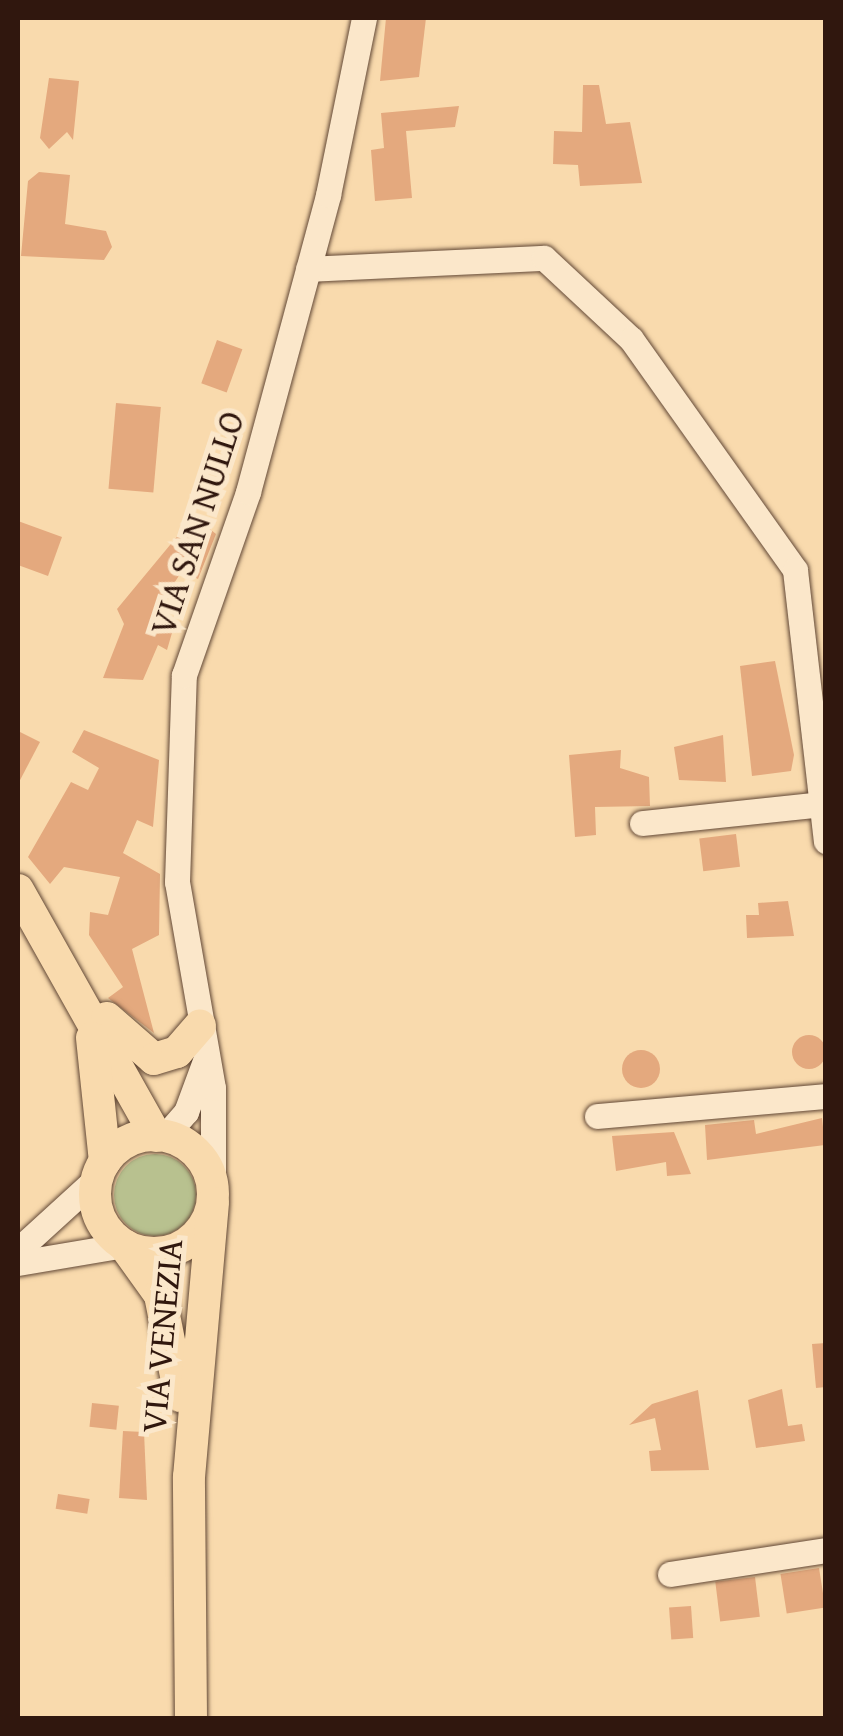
<!DOCTYPE html>
<style>
body{margin:0}
#map{position:relative;width:843px;height:1736px;overflow:hidden;background:#f9daad;font-family:"Gentium Book Plus",serif}
div>[style]{position:absolute}
.green>*{inset:0;background:#b8c18f}
.round{border-radius:50%}
.building>*{inset:0;background:#e4a97e;transform-origin:0 0}
.roads{filter:drop-shadow(0 0 2px #624836) drop-shadow(0 0 2px #624836)}
.minor>*{height:25px;margin:-12.5px;padding:0 12.5px;transform-origin:12.5px;border-radius:12.5px;background:#fbe7ca}
.major>*{height:32px;margin:-16px;padding:0 16px;transform-origin:16px;border-radius:16px;background:#f9daad}
.major>.ring{margin:-16px;padding:0;box-sizing:content-box;background:none;border:32px solid #f9daad;border-radius:50%}
span{translate:-50% -50%;white-space:nowrap;text-align:center;line-height:1.15;-webkit-text-stroke:10px #fbe7ca;paint-order:stroke}
.street-label{font-size:35px;color:#30170e}
.frame{position:absolute;inset:0;border:20px solid #30170e;pointer-events:none}
</style>
<div id="map">
<div class="green">
<div class="round" style="left:114px;top:1154px;width:82px;height:82px"></div>
</div>
<div class="building">
<div style="clip-path:polygon(386px 18px,426px 18px,419px 77px,380px 81px)"></div>
<div style="clip-path:polygon(49px 78px,79px 81px,73px 140px,67px 132px,49px 149px,40px 138px)"></div>
<div style="clip-path:polygon(583px 85px,599px 85px,606px 124px,630px 122px,642px 183px,580px 186px,578px 165px,553px 164px,554px 131px,582px 132px)"></div>
<div style="clip-path:polygon(459px 106px,455px 127px,406px 131px,412px 198px,375px 201px,371px 150px,384px 148px,381px 113px)"></div>
<div style="clip-path:polygon(39px 172px,70px 175px,65px 224px,106px 231px,112px 247px,104px 260px,21px 256px,28px 181px)"></div>
<div style="left:217px;top:340px;width:27px;height:46px;rotate:20deg"></div>
<div style="left:116px;top:403px;width:45px;height:86px;rotate:5deg"></div>
<div style="clip-path:polygon(194px 516px,216px 534px,198px 579px,182px 571px,158px 608px,176px 619px,167px 650px,158px 645px,143px 680px,103px 678px,124px 624px,117px 609px)"></div>
<div style="clip-path:polygon(18px 521px,62px 537px,48px 576px,18px 565px)"></div>
<div style="clip-path:polygon(775px 661px,794px 755px,791px 771px,752px 776px,740px 666px)"></div>
<div style="clip-path:polygon(84px 730px,159px 760px,153px 827px,137px 820px,123px 853px,160px 874px,159px 935px,132px 949px,154px 1033px,108px 998px,123px 987px,89px 935px,90px 912px,108px 915px,120px 877px,64px 867px,50px 884px,28px 857px,71px 782px,88px 790px,99px 768px,72px 752px)"></div>
<div style="clip-path:polygon(18px 731px,40px 742px,18px 784px)"></div>
<div style="clip-path:polygon(723px 735px,726px 782px,679px 780px,674px 747px)"></div>
<div style="clip-path:polygon(621px 750px,620px 768px,649px 777px,650px 806px,595px 807px,596px 835px,575px 837px,569px 755px)"></div>
<div style="left:736px;top:834px;width:33px;height:37px;rotate:83deg"></div>
<div style="clip-path:polygon(788px 901px,794px 936px,747px 938px,746px 915px,759px 915px,758px 903px)"></div>
<div class="round" style="left:792px;top:1035px;width:34px;height:34px"></div>
<div class="round" style="left:622px;top:1050px;width:38px;height:38px"></div>
<div style="clip-path:polygon(822px 1118px,825px 1145px,707px 1160px,705px 1125px,754px 1120px,756px 1134px)"></div>
<div style="clip-path:polygon(674px 1132px,691px 1174px,667px 1176px,666px 1162px,616px 1171px,612px 1136px)"></div>
<div style="clip-path:polygon(826px 1343px,826px 1387px,816px 1388px,812px 1344px)"></div>
<div style="clip-path:polygon(782px 1389px,788px 1426px,802px 1424px,805px 1441px,756px 1448px,748px 1400px)"></div>
<div style="clip-path:polygon(698px 1390px,709px 1470px,651px 1471px,649px 1451px,661px 1450px,655px 1418px,629px 1425px,652px 1404px)"></div>
<div style="left:92px;top:1403px;width:27px;height:24px;rotate:6deg"></div>
<div style="clip-path:polygon(123px 1431px,144px 1432px,147px 1500px,119px 1498px)"></div>
<div style="left:58px;top:1494px;width:32px;height:15px;rotate:9deg"></div>
<div style="left:819px;top:1568px;width:40px;height:39px;rotate:81deg"></div>
<div style="left:755px;top:1577px;width:40px;height:40px;rotate:83deg"></div>
<div style="left:691px;top:1606px;width:32px;height:22px;rotate:86deg"></div>
</div>
<div class="roads">
<div class="minor">
<div style="left:308px;top:269px;width:236px;rotate:-2.7deg"></div>
<div style="left:544px;top:258px;width:119px;rotate:43deg"></div>
<div style="left:631px;top:339px;width:283px;rotate:54.6deg"></div>
<div style="left:795px;top:570px;width:273px;rotate:83.5deg"></div>
<div style="left:642px;top:823px;width:181px;rotate:-6deg"></div>
<div style="left:597px;top:1116px;width:230px;rotate:-5deg"></div>
<div style="left:165px;top:1136px;width:32px;rotate:-49deg"></div>
<div style="left:186px;top:1112px;width:58px;rotate:-69.7deg"></div>
<div style="left:213px;top:1189px;width:101px;rotate:-90deg"></div>
<div style="left:213px;top:1088px;width:209px;rotate:-99.9deg"></div>
<div style="left:177px;top:882px;width:207px;rotate:-88.1deg"></div>
<div style="left:184px;top:675px;width:194px;rotate:-70.7deg"></div>
<div style="left:248px;top:492px;width:308px;rotate:-74.9deg"></div>
<div style="left:328px;top:195px;width:181px;rotate:-78.5deg"></div>
<div style="left:18px;top:1250px;width:108px;rotate:-42.4deg"></div>
<div style="left:18px;top:1263px;width:108px;rotate:-9.6deg"></div>
<div style="left:670px;top:1574px;width:158px;rotate:-8.7deg"></div>
</div>
<div class="major">
<div style="left:18px;top:890px;width:282px;rotate:60.7deg"></div>
<div style="left:107px;top:1018px;width:62px;rotate:41.1deg"></div>
<div style="left:154px;top:1059px;width:24px;rotate:-17deg"></div>
<div style="left:177px;top:1052px;width:35px;rotate:-49deg"></div>
<div style="left:92px;top:1038px;width:124px;rotate:84deg"></div>
<div class="ring" style="left:95px;top:1135px;width:86px;height:86px"></div>
<div style="left:124px;top:1245px;width:62px;rotate:54.2deg"></div>
<div style="left:160px;top:1295px;width:103px;rotate:78.8deg"></div>
<div style="left:191px;top:1718px;width:241px;rotate:-90.5deg"></div>
<div style="left:189px;top:1477px;width:275px;rotate:-85deg"></div>
</div>
</div>
<div class="street-label">
<span style="left:197px;top:523px;rotate:-72deg">VIA SAN NULLO</span>
<span style="left:162px;top:1336px;rotate:-85deg">VIA VENEZIA</span>
</div>
<div class="frame"></div>
</div>
